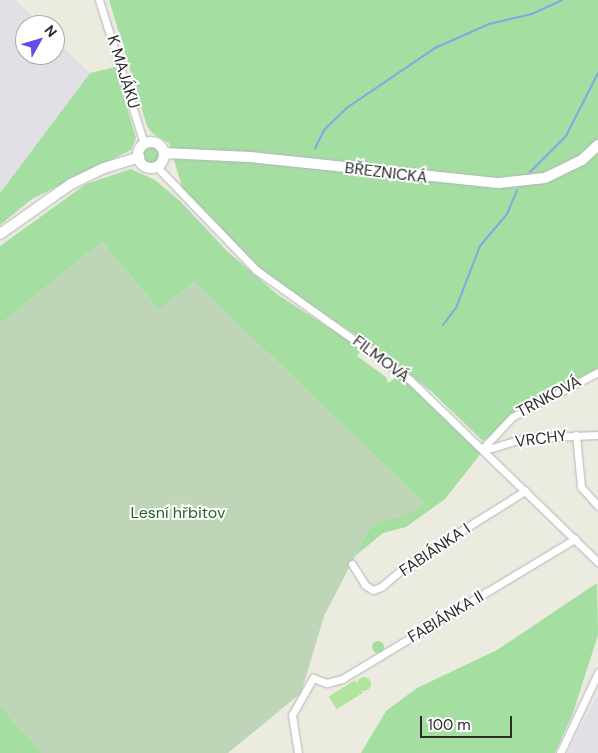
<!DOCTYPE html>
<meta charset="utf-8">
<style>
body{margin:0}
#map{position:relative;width:598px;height:753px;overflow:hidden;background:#ecebe0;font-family:"DM Sans",sans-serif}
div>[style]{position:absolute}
.industrial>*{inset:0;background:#e3dfe6}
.green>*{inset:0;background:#a4dea1}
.round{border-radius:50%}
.cemetery>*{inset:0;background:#bed5b8}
.pitch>*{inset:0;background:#b1e49e;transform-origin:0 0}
.stream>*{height:2px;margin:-1px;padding:0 1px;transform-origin:1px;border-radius:1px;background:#7caae5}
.roads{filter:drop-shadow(0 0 1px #b5b3be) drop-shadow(0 0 1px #b5b3be)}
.minor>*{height:7px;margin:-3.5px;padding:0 3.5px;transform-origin:3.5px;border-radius:3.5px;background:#fff}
.secondary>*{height:10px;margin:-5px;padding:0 5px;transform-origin:5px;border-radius:5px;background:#fff}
.secondary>.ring{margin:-5px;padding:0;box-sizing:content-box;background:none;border:10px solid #fff;border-radius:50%}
span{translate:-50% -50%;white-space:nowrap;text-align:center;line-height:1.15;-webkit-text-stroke:4px #fff;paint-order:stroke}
.street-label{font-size:16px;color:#2c2c2c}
.park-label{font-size:16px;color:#216427}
.north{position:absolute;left:15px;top:15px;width:50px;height:50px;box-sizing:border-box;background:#fff;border:1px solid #ababab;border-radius:50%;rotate:51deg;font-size:14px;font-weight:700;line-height:20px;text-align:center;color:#2c2c2c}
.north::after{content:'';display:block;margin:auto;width:18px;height:22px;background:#604eeb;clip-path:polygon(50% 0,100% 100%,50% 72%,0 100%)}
.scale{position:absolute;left:420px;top:716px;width:92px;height:22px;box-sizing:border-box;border:2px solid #2c2c2c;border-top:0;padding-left:6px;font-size:15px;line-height:18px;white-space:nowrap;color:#2c2c2c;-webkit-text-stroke:4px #fff;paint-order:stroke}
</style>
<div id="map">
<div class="industrial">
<div style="clip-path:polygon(0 0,15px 0,41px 25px,25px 25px,25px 55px,55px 55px,55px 39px,90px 73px,0 193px)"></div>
<div style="clip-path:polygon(598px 693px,598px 753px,568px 753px,571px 745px)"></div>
</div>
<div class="green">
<div style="clip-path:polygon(109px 0,598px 0,598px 368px,483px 441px,432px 392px,377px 349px,282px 286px,254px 263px,183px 190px,169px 143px,152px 133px,147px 126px)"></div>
<div style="clip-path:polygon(115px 67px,136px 138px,131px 150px,32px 199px,0 225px,0 193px,90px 73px)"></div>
<div class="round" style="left:142px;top:146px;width:18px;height:18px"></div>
<div style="clip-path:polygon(131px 169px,155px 180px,180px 201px,227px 251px,278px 295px,362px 349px,357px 356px,386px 377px,388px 383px,399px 375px,482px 452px,445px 499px,406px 527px,383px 533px,355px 556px,369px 529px,379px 522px,406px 515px,424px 503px,194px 282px,159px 310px,102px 242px,0 324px,0 246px,86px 184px)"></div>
<div style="clip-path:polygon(597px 583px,598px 635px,573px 713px,555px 753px,361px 753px,386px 711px,417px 688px,497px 650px)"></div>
<div class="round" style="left:372px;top:641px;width:12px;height:12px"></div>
<div style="clip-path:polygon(0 705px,42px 753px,0 753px)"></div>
</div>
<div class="cemetery">
<div style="clip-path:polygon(102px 242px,159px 310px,194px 282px,424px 503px,406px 515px,379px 522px,369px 529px,324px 616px,301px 693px,228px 753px,42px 753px,0 705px,0 324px)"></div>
</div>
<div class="pitch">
<div class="round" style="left:357px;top:677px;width:14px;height:14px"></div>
<div style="left:355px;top:680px;width:15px;height:31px;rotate:58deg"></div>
</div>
<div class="stream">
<div style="left:315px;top:148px;width:20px;rotate:-63deg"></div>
<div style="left:324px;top:130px;width:33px;rotate:-44deg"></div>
<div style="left:348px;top:107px;width:105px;rotate:-34.1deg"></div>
<div style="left:435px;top:48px;width:59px;rotate:-24deg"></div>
<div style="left:489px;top:24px;width:44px;rotate:-13.1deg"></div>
<div style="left:532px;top:14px;width:33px;rotate:-25deg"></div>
<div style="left:530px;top:172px;width:51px;rotate:-45deg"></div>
<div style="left:566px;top:136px;width:71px;rotate:-63.1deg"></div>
<div style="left:443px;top:325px;width:21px;rotate:-53deg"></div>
<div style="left:456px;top:308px;width:66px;rotate:-68.8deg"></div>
<div style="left:480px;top:246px;width:42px;rotate:-49.8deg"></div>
<div style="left:507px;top:214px;width:26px;rotate:-67deg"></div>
</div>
<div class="roads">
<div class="minor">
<div style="left:99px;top:0;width:151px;rotate:72.6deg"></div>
<div style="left:157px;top:167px;width:143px;rotate:46.1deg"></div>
<div style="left:256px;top:270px;width:189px;rotate:35.5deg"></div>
<div style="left:410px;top:380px;width:262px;rotate:44.1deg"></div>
<div style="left:576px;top:435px;width:52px;rotate:84.5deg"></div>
<div style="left:581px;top:487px;width:25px;rotate:48deg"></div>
<div style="left:483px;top:448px;width:42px;rotate:-46.9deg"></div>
<div style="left:512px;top:417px;width:97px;rotate:-27.6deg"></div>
<div style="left:485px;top:450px;width:42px;rotate:-16.7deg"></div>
<div style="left:525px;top:438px;width:73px;rotate:-2.4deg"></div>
<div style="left:352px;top:564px;width:25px;rotate:58deg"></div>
<div style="left:365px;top:585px;width:9px;rotate:32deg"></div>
<div style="left:373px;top:590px;width:9px;rotate:-21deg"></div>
<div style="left:381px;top:587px;width:38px;rotate:-40deg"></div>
<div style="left:410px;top:563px;width:136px;rotate:-32.1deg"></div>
<div style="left:298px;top:753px;width:38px;rotate:-99deg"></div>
<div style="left:292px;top:715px;width:43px;rotate:-60.4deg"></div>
<div style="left:313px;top:678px;width:15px;rotate:20deg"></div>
<div style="left:327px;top:683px;width:16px;rotate:-15deg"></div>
<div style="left:342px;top:679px;width:272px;rotate:-31deg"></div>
<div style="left:560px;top:753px;width:89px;rotate:-64.6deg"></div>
</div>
<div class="secondary">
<div class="ring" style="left:138px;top:142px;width:16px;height:16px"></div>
<div style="left:164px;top:153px;width:86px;rotate:2.7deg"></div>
<div style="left:250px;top:157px;width:250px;rotate:6deg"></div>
<div style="left:499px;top:183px;width:46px;rotate:-6.2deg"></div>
<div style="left:545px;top:178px;width:41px;rotate:-25.9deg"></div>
<div style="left:582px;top:160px;width:22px;rotate:-43deg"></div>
<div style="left:0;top:234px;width:87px;rotate:-35.2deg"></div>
<div style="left:71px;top:184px;width:37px;rotate:-26deg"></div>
<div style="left:104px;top:168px;width:37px;rotate:-17deg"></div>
</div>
</div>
<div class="street-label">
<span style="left:123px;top:72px;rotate:73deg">K MAJÁKU</span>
<span style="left:386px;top:173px;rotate:7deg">BŘEZNICKÁ</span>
<span style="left:381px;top:359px;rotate:37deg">FILMOVÁ</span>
<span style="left:549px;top:397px;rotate:-28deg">TRNKOVÁ</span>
<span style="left:541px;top:439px;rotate:-7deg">VRCHY</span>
<span style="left:435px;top:550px;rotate:-34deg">FABIÁNKA I</span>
<span style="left:446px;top:617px;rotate:-31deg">FABIÁNKA II</span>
</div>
<div class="park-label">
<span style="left:178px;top:513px">Lesní hřbitov</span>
</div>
<div class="north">N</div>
<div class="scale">100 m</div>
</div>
